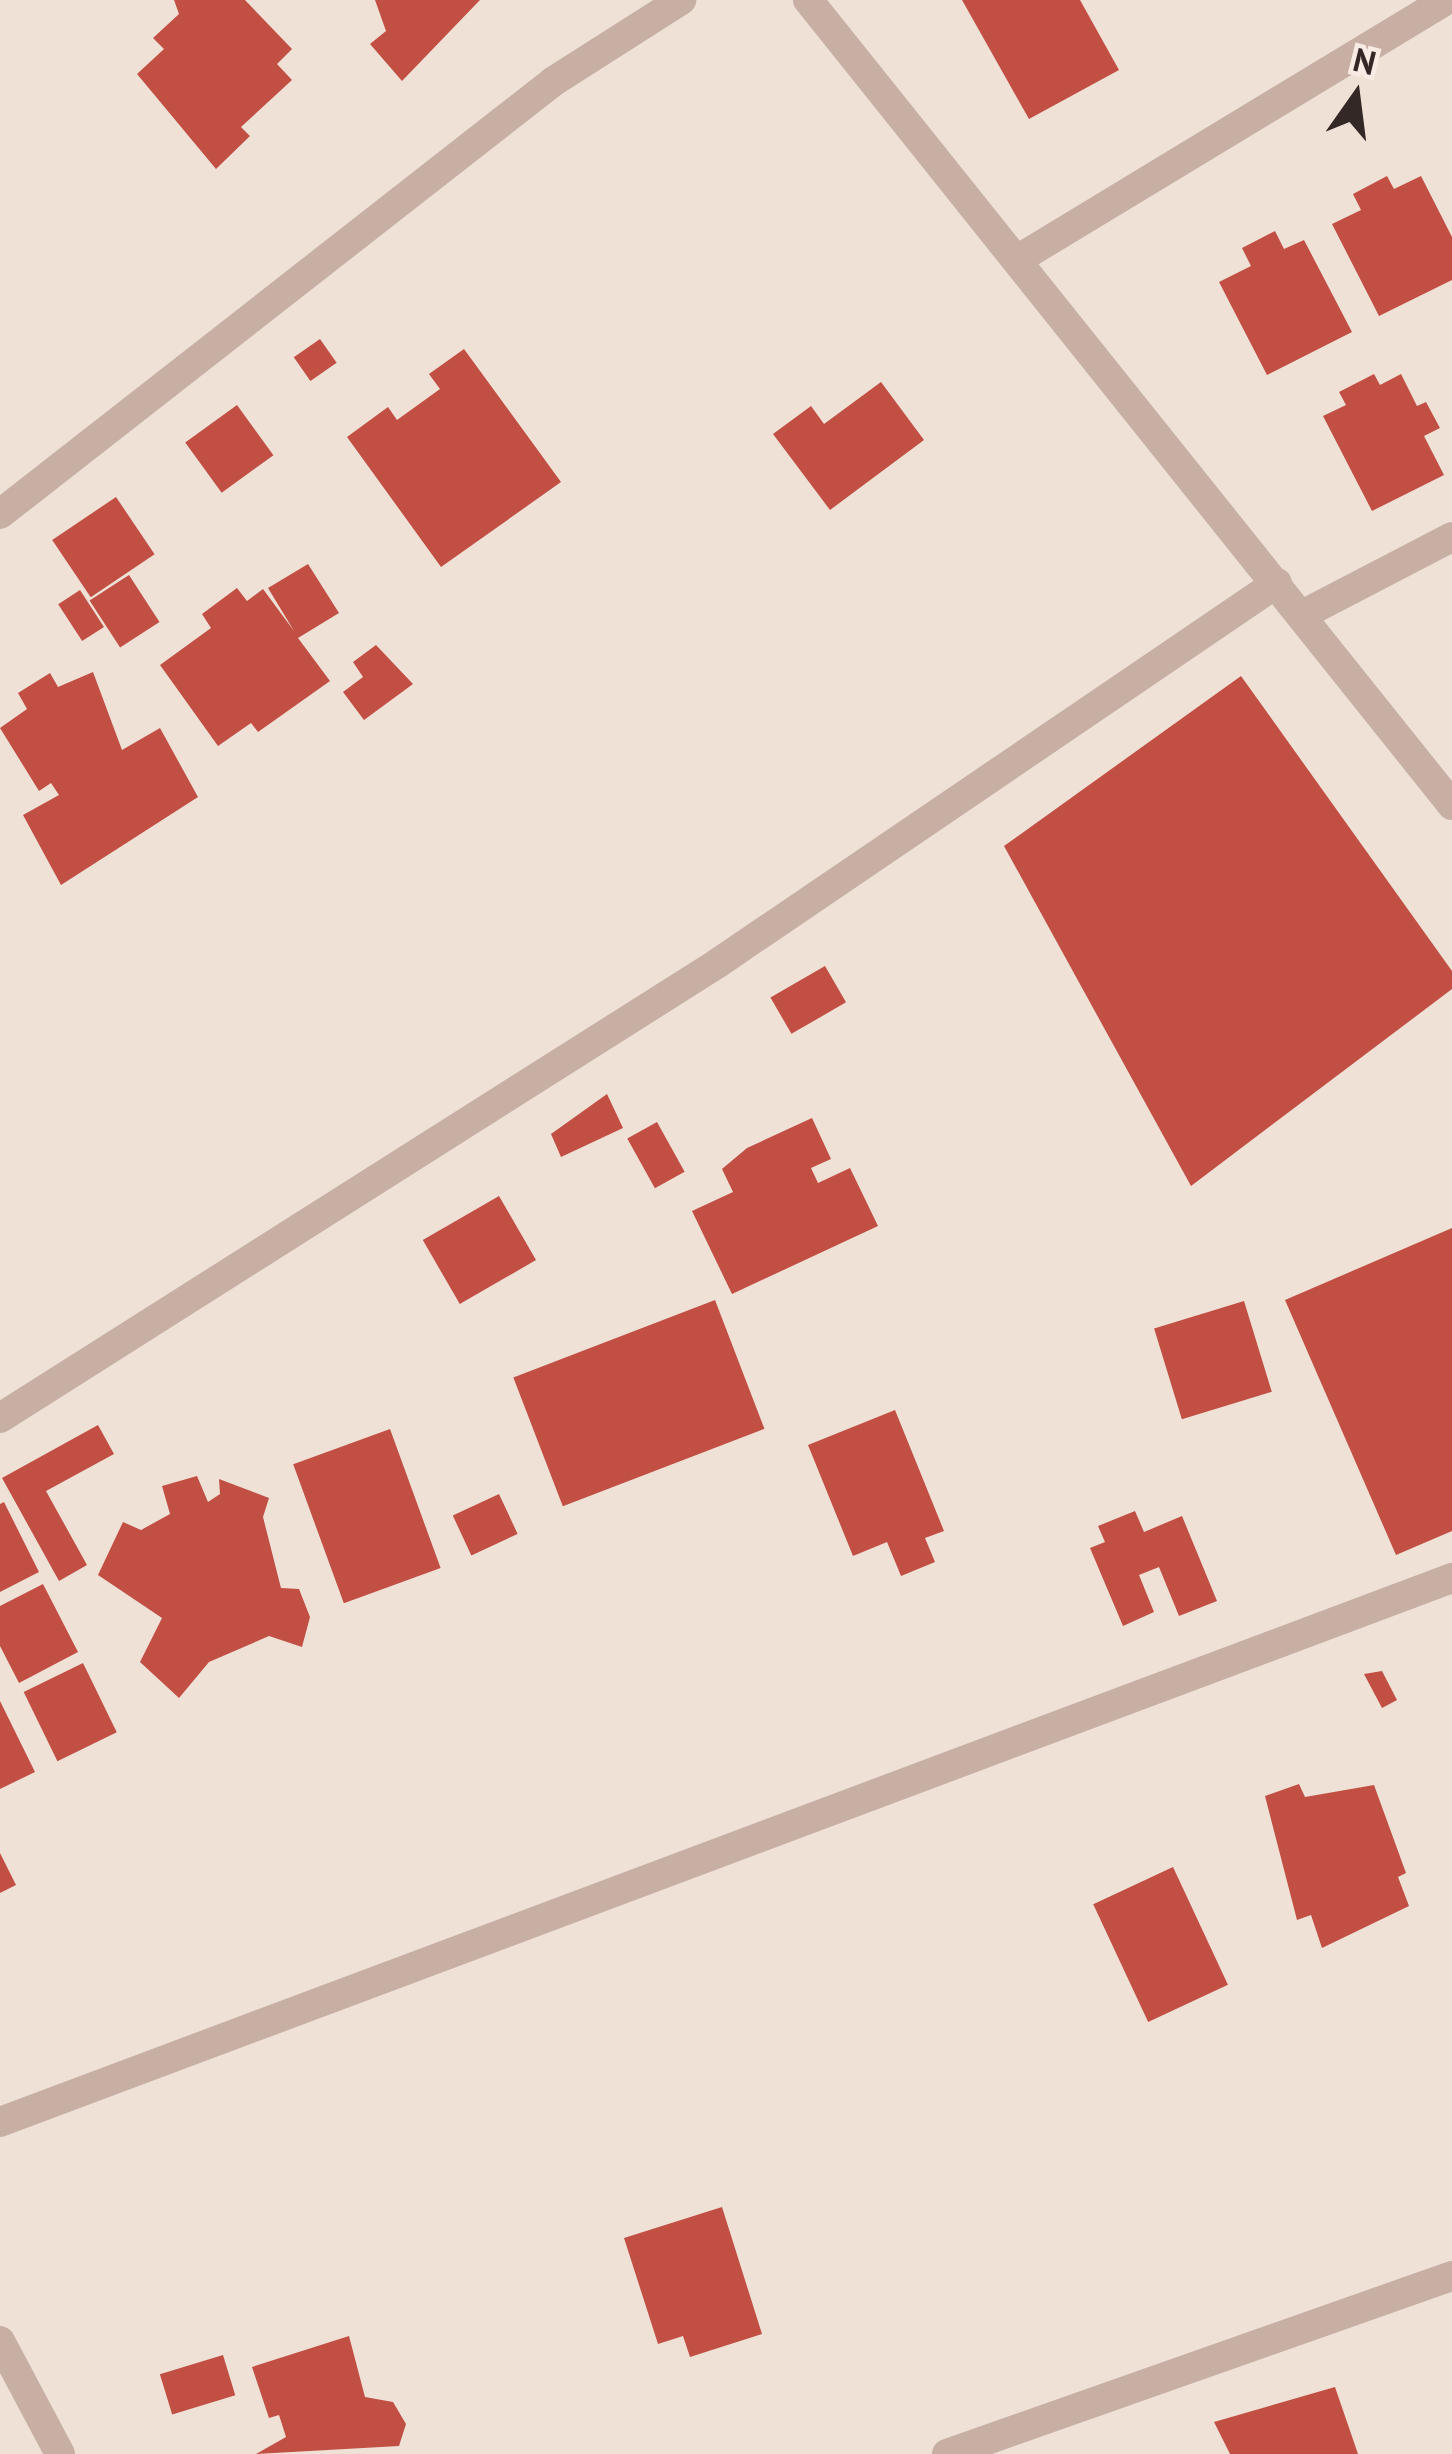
<!DOCTYPE html>
<style>
body{margin:0}
#map{position:relative;width:1452px;height:2454px;overflow:hidden;background:#f0e1d7;font-family:"PT Sans",sans-serif}
div>[style]{position:absolute}
.building>*{inset:0;background:#c24f43;transform-origin:0 0}
.minor>*{height:30px;margin:-15px;padding:0 15px;transform-origin:15px;border-radius:15px;background:#c7afa4}
span{translate:-50% -50%;white-space:nowrap;text-align:center;line-height:1.15;-webkit-text-stroke:9px #f8ebe3;paint-order:stroke}
.north{position:absolute;left:1296px;top:36px;width:120px;height:120px;-webkit-text-stroke:9px #f8ebe3;paint-order:stroke;rotate:14deg;font-size:33px;font-weight:700;line-height:48px;text-align:center;color:#332825}
.north::after{content:'';display:block;margin:auto;width:42px;height:54px;background:#332825;clip-path:polygon(50% 0,100% 100%,50% 72%,0 100%)}
</style>
<div id="map">
<div class="building">
<div style="clip-path:polygon(174px 0,245px 0,292px 49px,277px 64px,292px 80px,241px 127px,250px 136px,216px 169px,137px 74px,164px 49px,153px 38px,179px 14px)"></div>
<div style="clip-path:polygon(375px 0,480px 0,402px 81px,370px 44px,386px 31px)"></div>
<div style="clip-path:polygon(962px 0,1080px 0,1119px 70px,1029px 119px)"></div>
<div style="clip-path:polygon(1387px 176px,1394px 189px,1421px 176px,1452px 237px,1452px 280px,1379px 316px,1332px 224px,1361px 210px,1353px 194px)"></div>
<div style="clip-path:polygon(1275px 231px,1284px 249px,1304px 240px,1352px 332px,1267px 375px,1219px 282px,1251px 266px,1242px 248px)"></div>
<div style="left:320px;top:339px;width:29px;height:32px;rotate:55deg"></div>
<div style="clip-path:polygon(464px 349px,561px 482px,441px 567px,347px 437px,388px 407px,397px 420px,440px 389px,429px 374px)"></div>
<div style="clip-path:polygon(1374px 374px,1380px 385px,1401px 374px,1417px 406px,1426px 402px,1440px 428px,1424px 436px,1444px 475px,1372px 511px,1323px 416px,1346px 405px,1339px 392px)"></div>
<div style="clip-path:polygon(881px 382px,924px 440px,830px 510px,773px 434px,811px 406px,824px 424px)"></div>
<div style="left:237px;top:405px;width:62px;height:64px;rotate:54deg"></div>
<div style="left:116px;top:497px;width:69px;height:77px;rotate:56deg"></div>
<div style="clip-path:polygon(308px 564px,339px 613px,298px 638px,330px 681px,258px 732px,251px 723px,218px 746px,160px 665px,211px 628px,202px 614px,237px 588px,247px 601px,263px 589px,294px 631px,268px 588px)"></div>
<div style="left:129px;top:575px;width:56px;height:47px;rotate:57deg"></div>
<div style="left:80px;top:590px;width:44px;height:26px;rotate:57deg"></div>
<div style="clip-path:polygon(376px 645px,413px 684px,364px 720px,343px 692px,363px 677px,353px 662px)"></div>
<div style="clip-path:polygon(93px 672px,122px 750px,160px 728px,198px 797px,61px 885px,23px 815px,59px 795px,51px 783px,39px 791px,0 728px,27px 709px,18px 693px,50px 673px,58px 687px)"></div>
<div style="clip-path:polygon(1241px 676px,1452px 971px,1452px 989px,1191px 1186px,1004px 846px)"></div>
<div style="left:825px;top:966px;width:42px;height:63px;rotate:60deg"></div>
<div style="clip-path:polygon(607px 1094px,623px 1128px,561px 1157px,551px 1134px)"></div>
<div style="clip-path:polygon(812px 1118px,831px 1159px,811px 1168px,818px 1183px,850px 1168px,878px 1226px,732px 1294px,692px 1211px,733px 1192px,722px 1169px,747px 1148px)"></div>
<div style="left:657px;top:1122px;width:57px;height:34px;rotate:61deg"></div>
<div style="left:499px;top:1196px;width:74px;height:88px;rotate:60deg"></div>
<div style="clip-path:polygon(1452px 1228px,1452px 1531px,1396px 1555px,1285px 1300px)"></div>
<div style="left:715px;top:1300px;width:138px;height:216px;rotate:69deg"></div>
<div style="left:1244px;top:1301px;width:95px;height:94px;rotate:73deg"></div>
<div style="clip-path:polygon(895px 1410px,944px 1531px,925px 1538px,935px 1562px,901px 1576px,887px 1542px,853px 1556px,808px 1445px)"></div>
<div style="clip-path:polygon(98px 1425px,114px 1454px,46px 1491px,87px 1565px,59px 1581px,2px 1478px)"></div>
<div style="left:390px;top:1429px;width:148px;height:103px;rotate:70deg"></div>
<div style="clip-path:polygon(197px 1476px,208px 1502px,220px 1494px,219px 1479px,269px 1498px,263px 1517px,281px 1588px,299px 1589px,310px 1617px,302px 1647px,269px 1636px,209px 1662px,179px 1698px,140px 1662px,162px 1618px,98px 1575px,123px 1522px,141px 1530px,170px 1514px,162px 1486px)"></div>
<div style="left:499px;top:1494px;width:44px;height:51px;rotate:65deg"></div>
<div style="clip-path:polygon(4px 1502px,39px 1572px,0 1592px,0 1504px)"></div>
<div style="clip-path:polygon(1135px 1511px,1144px 1532px,1182px 1516px,1217px 1601px,1179px 1616px,1159px 1567px,1139px 1575px,1154px 1612px,1123px 1626px,1090px 1548px,1105px 1542px,1098px 1526px)"></div>
<div style="clip-path:polygon(43px 1584px,78px 1652px,19px 1683px,0 1646px,0 1606px)"></div>
<div style="left:83px;top:1663px;width:77px;height:66px;rotate:64deg"></div>
<div style="clip-path:polygon(1382px 1671px,1397px 1700px,1382px 1708px,1364px 1674px)"></div>
<div style="clip-path:polygon(0 1701px,35px 1772px,0 1789px)"></div>
<div style="clip-path:polygon(1299px 1784px,1305px 1797px,1374px 1785px,1406px 1873px,1398px 1877px,1409px 1906px,1322px 1948px,1311px 1915px,1297px 1920px,1265px 1796px)"></div>
<div style="clip-path:polygon(0 1853px,16px 1885px,0 1893px)"></div>
<div style="left:1173px;top:1867px;width:130px;height:88px;rotate:65deg"></div>
<div style="clip-path:polygon(722px 2207px,762px 2334px,690px 2357px,683px 2336px,658px 2344px,624px 2238px)"></div>
<div style="clip-path:polygon(349px 2336px,365px 2397px,393px 2402px,406px 2424px,399px 2446px,256px 2454px,286px 2437px,279px 2415px,269px 2418px,252px 2367px)"></div>
<div style="left:223px;top:2355px;width:42px;height:66px;rotate:73deg"></div>
<div style="clip-path:polygon(1335px 2387px,1358px 2454px,1230px 2454px,1214px 2422px)"></div>
</div>
<div class="minor">
<div style="left:808px;top:0;width:1031px;rotate:51.34deg"></div>
<div style="left:1020px;top:258px;width:498px;rotate:-31.2deg"></div>
<div style="left:0;top:514px;width:703px;rotate:-38.01deg"></div>
<div style="left:554px;top:81px;width:151px;rotate:-32.5deg"></div>
<div style="left:1302px;top:615px;width:169px;rotate:-27.5deg"></div>
<div style="left:0;top:1418px;width:850px;rotate:-32.36deg"></div>
<div style="left:718px;top:963px;width:676px;rotate:-34.21deg"></div>
<div style="left:0;top:2122px;width:1551px;rotate:-20.54deg"></div>
<div style="left:0;top:2341px;width:128px;rotate:62deg"></div>
<div style="left:947px;top:2454px;width:535px;rotate:-19.42deg"></div>
</div>
<div class="north">N</div>
</div>
